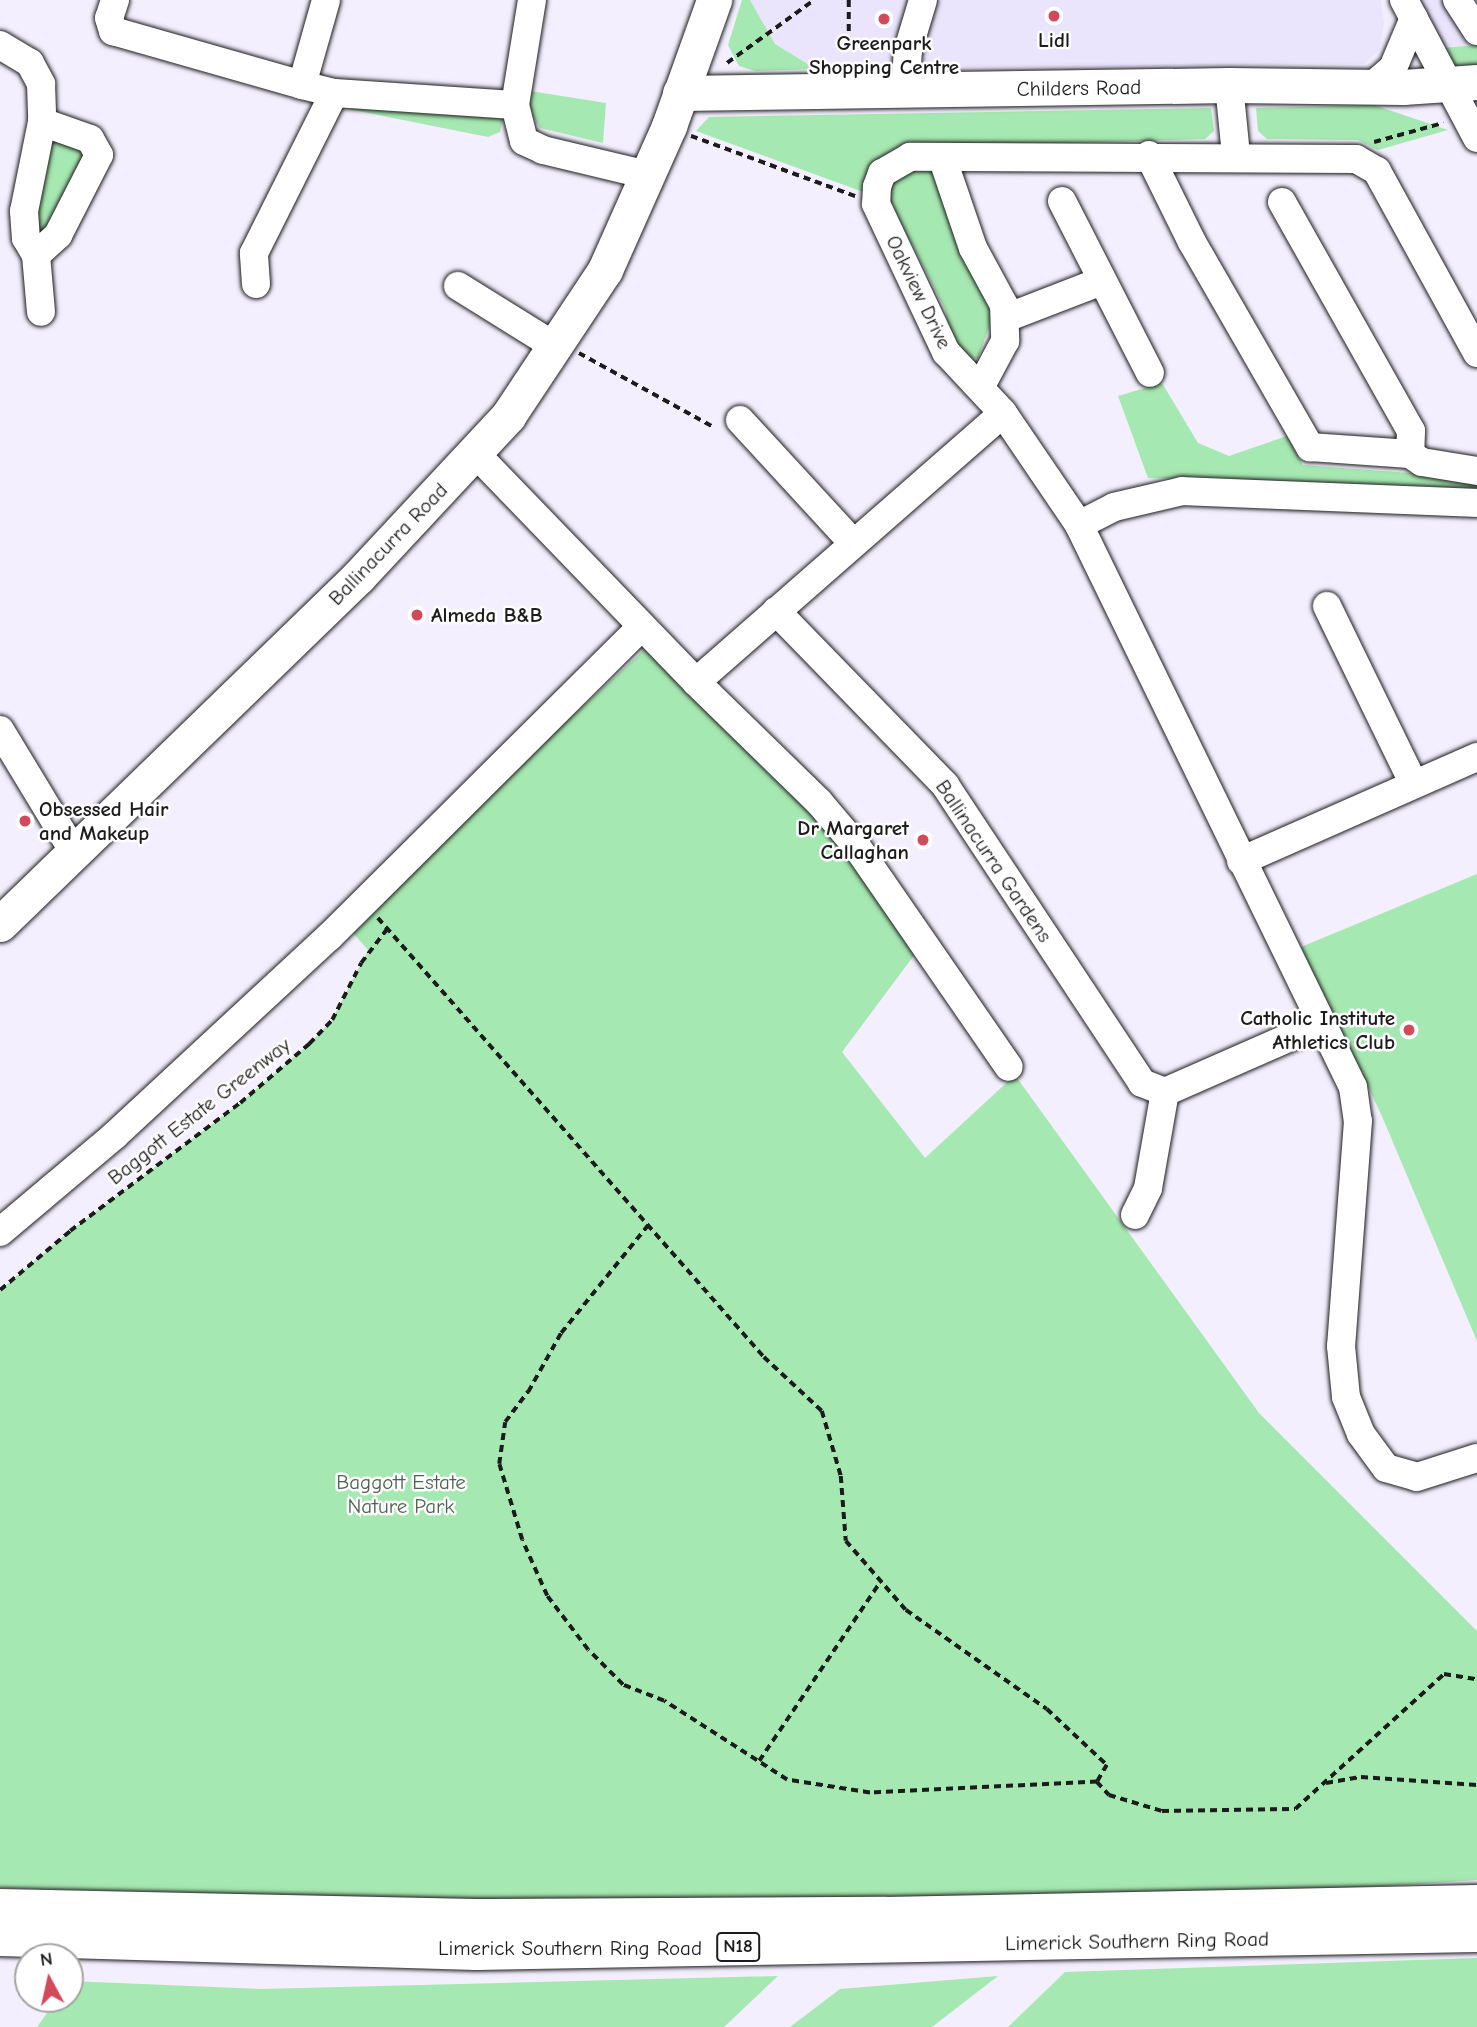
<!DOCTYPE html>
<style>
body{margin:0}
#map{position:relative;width:1477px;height:2027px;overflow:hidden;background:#f3effe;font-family:"Comic Neue",sans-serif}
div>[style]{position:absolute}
.built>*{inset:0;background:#ebe4fd}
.green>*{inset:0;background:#a6e8b1}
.path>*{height:3.5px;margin-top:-1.75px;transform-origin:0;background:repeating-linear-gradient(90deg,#1c1c1c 0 7px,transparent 0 12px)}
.roads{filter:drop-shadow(0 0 2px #1c1c1c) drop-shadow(0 0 2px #1c1c1c)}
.minor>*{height:28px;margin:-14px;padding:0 14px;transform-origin:14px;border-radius:14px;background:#fff}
.major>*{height:35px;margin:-17.5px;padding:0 17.5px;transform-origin:17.5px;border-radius:17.5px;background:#fff}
.highway>*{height:38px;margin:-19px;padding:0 19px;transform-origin:19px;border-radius:19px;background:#fff}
.dots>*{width:19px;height:19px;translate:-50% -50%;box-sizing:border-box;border:4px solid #fff;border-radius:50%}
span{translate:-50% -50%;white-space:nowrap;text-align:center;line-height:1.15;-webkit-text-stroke:5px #fff;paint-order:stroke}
.shield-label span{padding:2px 5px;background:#fff;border:2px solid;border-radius:5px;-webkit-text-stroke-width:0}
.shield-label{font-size:19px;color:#1c1c1c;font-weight:700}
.poi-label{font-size:21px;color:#1c1c1c;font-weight:700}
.left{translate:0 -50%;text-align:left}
.right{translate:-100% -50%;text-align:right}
.street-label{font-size:21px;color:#1c1c1c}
.park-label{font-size:21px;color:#4c6350}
.north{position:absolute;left:14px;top:1943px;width:70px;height:70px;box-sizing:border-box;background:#fff;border:2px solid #a4a4a4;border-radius:50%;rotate:352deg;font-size:19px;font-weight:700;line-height:28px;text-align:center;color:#1c1c1c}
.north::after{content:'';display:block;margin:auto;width:24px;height:32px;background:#d1495b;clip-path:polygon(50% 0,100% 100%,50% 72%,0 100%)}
</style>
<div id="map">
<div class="built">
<div style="clip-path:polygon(750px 0,1381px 0,1384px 24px,1379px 50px,1364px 64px,816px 69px,775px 44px)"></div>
<div style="clip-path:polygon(1418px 0,1477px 0,1477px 45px,1443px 48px)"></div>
</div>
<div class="green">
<div style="clip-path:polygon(742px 0,750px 0,775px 44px,816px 69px,755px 71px,739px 66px,728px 45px)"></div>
<div style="clip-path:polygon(1477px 45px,1477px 69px,1457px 67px,1443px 48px)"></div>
<div style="clip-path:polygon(530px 91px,606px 103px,603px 143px,540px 128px,529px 110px)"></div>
<div style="clip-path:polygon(349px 104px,494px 109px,503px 119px,500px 132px,488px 137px,348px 109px)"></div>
<div style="clip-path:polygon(1374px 105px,1448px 130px,1378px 150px,1358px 140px,1267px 139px,1258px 131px,1256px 108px)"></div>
<div style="clip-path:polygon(1211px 108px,1214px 131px,1205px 139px,902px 148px,877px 160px,866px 193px,696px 131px,709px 117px)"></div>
<div style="clip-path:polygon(60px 136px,88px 150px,59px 214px,42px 234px,33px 222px,49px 140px)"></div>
<div style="clip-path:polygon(898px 170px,934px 170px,994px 314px,978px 358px,968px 359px,952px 343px,945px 309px,890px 201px,890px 180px)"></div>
<div style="clip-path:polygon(1162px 383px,1198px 443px,1229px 456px,1287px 436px,1303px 465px,1477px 478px,1477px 488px,1148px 478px,1118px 396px)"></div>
<div style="clip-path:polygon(646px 648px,811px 806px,918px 950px,842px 1052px,925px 1158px,1015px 1075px,1259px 1413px,1477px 1631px,1477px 1880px,1312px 1891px,715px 1907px,0 1888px,0 1290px,70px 1231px,240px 1103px,309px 1044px,332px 1020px,368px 950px,346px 925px)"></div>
<div style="clip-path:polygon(1477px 874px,1477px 1341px,1381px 1114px,1301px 947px)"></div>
<div style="clip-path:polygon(1477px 1958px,1477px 2027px,1008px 2027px,1065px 1972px)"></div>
<div style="clip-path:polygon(778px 1976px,724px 2027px,37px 2027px,57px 1999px,70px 1999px,70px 1981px,261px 1989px)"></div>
<div style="clip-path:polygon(998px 1976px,932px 2027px,790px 2027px,840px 1989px)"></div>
</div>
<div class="path">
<div style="left:849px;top:0;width:39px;rotate:90deg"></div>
<div style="left:727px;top:63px;width:107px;rotate:-35.9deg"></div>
<div style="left:691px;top:136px;width:175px;rotate:20.1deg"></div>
<div style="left:1374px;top:142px;width:72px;rotate:-15.4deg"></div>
<div style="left:579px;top:353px;width:152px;rotate:28.8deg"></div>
<div style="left:378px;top:918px;width:585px;rotate:48.68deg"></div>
<div style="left:764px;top:1357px;width:79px;rotate:43deg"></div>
<div style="left:822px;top:1411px;width:68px;rotate:73.7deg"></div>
<div style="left:841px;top:1476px;width:65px;rotate:85.6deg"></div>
<div style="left:846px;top:1541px;width:91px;rotate:49deg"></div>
<div style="left:906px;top:1610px;width:172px;rotate:35.1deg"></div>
<div style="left:1047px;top:1709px;width:82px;rotate:43deg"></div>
<div style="left:1107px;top:1765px;width:20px;rotate:120deg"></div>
<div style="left:1097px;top:1782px;width:227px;rotate:177.2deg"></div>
<div style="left:870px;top:1793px;width:84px;rotate:-171.1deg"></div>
<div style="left:787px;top:1780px;width:146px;rotate:-147.3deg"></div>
<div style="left:664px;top:1701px;width:44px;rotate:-158.7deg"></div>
<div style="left:623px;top:1685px;width:49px;rotate:-135deg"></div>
<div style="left:588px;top:1650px;width:68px;rotate:-127.2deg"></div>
<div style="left:547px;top:1596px;width:61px;rotate:-114.1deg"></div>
<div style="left:522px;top:1540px;width:79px;rotate:-106.8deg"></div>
<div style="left:499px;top:1464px;width:42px;rotate:-81.9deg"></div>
<div style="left:505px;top:1422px;width:38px;rotate:-53deg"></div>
<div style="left:528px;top:1392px;width:68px;rotate:-60.8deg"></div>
<div style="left:561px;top:1333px;width:139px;rotate:-51.1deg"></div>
<div style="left:0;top:1290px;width:92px;rotate:-40.1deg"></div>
<div style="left:70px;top:1231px;width:213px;rotate:-37deg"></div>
<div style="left:240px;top:1103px;width:91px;rotate:-40.5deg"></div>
<div style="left:309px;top:1044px;width:33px;rotate:-46deg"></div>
<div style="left:332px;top:1020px;width:64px;rotate:-63deg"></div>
<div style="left:361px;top:963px;width:43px;rotate:-52.6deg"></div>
<div style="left:759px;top:1761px;width:217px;rotate:-55.9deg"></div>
<div style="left:1097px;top:1782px;width:18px;rotate:47deg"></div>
<div style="left:1109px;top:1795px;width:55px;rotate:16.8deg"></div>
<div style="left:1162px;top:1811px;width:133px;rotate:-0.9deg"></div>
<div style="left:1295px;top:1809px;width:201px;rotate:-42.2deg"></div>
<div style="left:1444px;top:1674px;width:33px;rotate:9deg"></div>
<div style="left:1326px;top:1783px;width:36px;rotate:-10deg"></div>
<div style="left:1361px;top:1777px;width:116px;rotate:3.9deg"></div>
</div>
<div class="roads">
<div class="minor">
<div style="left:115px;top:0;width:19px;rotate:108deg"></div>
<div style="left:109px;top:18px;width:14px;rotate:73deg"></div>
<div style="left:113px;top:31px;width:197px;rotate:15.9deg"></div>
<div style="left:302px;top:85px;width:33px;rotate:14deg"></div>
<div style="left:334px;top:93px;width:181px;rotate:3.8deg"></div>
<div style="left:532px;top:0;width:106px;rotate:99.2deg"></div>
<div style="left:515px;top:105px;width:37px;rotate:76deg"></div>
<div style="left:524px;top:141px;width:21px;rotate:25deg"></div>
<div style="left:543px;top:150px;width:108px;rotate:13.4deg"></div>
<div style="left:1404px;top:0;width:156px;rotate:62.1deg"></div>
<div style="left:1457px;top:0;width:37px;rotate:57deg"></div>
<div style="left:0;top:45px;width:35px;rotate:31deg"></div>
<div style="left:30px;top:63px;width:24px;rotate:62deg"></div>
<div style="left:41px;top:84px;width:38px;rotate:88deg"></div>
<div style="left:42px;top:122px;width:91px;rotate:101.4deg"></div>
<div style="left:24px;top:211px;width:27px;rotate:86deg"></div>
<div style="left:26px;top:238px;width:20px;rotate:60deg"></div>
<div style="left:36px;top:255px;width:57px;rotate:85deg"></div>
<div style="left:302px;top:85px;width:88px;rotate:-74.2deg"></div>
<div style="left:1229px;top:85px;width:70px;rotate:84.3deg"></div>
<div style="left:1371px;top:87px;width:29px;rotate:-41deg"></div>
<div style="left:1393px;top:68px;width:54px;rotate:-67.2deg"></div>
<div style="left:905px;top:91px;width:41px;rotate:-85.8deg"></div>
<div style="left:908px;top:50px;width:52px;rotate:-73.3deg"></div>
<div style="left:1149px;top:155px;width:97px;rotate:63.7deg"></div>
<div style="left:1192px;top:242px;width:237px;rotate:60.1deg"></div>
<div style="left:1310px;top:447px;width:100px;rotate:4deg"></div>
<div style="left:1410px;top:454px;width:14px;rotate:34deg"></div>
<div style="left:1422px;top:462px;width:56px;rotate:9.3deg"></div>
<div style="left:942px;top:157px;width:96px;rotate:71.2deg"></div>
<div style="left:973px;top:248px;width:65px;rotate:61.5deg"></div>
<div style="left:1004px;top:305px;width:36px;rotate:88deg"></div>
<div style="left:1005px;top:341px;width:51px;rotate:118.1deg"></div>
<div style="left:1062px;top:201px;width:193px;rotate:62.9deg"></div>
<div style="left:1282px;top:202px;width:263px;rotate:60.6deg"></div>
<div style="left:1411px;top:431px;width:23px;rotate:92deg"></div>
<div style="left:36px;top:255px;width:30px;rotate:-42deg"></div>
<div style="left:58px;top:235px;width:90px;rotate:-62.9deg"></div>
<div style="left:99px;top:155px;width:18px;rotate:-119deg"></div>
<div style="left:90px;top:139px;width:51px;rotate:-160.5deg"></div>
<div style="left:256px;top:284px;width:31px;rotate:-94deg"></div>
<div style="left:254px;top:253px;width:179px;rotate:-63.4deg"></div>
<div style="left:458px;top:286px;width:115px;rotate:31.9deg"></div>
<div style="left:1006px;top:318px;width:103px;rotate:-21.1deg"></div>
<div style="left:1477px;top:353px;width:208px;rotate:-118.8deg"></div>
<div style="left:1377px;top:171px;width:24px;rotate:-150deg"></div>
<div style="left:1356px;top:159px;width:446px;rotate:-179.7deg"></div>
<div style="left:910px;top:157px;width:32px;rotate:150deg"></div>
<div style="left:882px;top:173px;width:15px;rotate:110deg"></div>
<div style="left:877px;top:187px;width:17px;rotate:93deg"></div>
<div style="left:876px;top:204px;width:164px;rotate:64.7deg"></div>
<div style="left:946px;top:352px;width:83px;rotate:46.9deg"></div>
<div style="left:1003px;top:413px;width:135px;rotate:55.8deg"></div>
<div style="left:1079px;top:525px;width:625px;rotate:64.01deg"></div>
<div style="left:1353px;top:1087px;width:34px;rotate:82deg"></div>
<div style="left:1358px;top:1121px;width:226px;rotate:94.3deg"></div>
<div style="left:1341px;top:1346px;width:51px;rotate:84.4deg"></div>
<div style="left:1346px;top:1397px;width:40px;rotate:68deg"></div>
<div style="left:1361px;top:1434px;width:42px;rotate:53.7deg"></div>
<div style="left:1386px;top:1468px;width:32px;rotate:16deg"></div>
<div style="left:1417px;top:1477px;width:63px;rotate:-17.6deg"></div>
<div style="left:740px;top:420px;width:167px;rotate:47.4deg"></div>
<div style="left:475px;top:453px;width:318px;rotate:46deg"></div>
<div style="left:696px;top:682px;width:408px;rotate:-41.2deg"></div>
<div style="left:1079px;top:525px;width:39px;rotate:-27deg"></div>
<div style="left:1114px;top:507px;width:70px;rotate:-13.2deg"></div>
<div style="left:1182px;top:491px;width:295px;rotate:2.3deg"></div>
<div style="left:1327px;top:606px;width:198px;rotate:64deg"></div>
<div style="left:776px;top:611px;width:243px;rotate:45.8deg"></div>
<div style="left:945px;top:785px;width:357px;rotate:56.5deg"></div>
<div style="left:1142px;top:1083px;width:25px;rotate:21deg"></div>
<div style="left:1165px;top:1092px;width:171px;rotate:-23.7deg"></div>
<div style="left:696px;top:682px;width:172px;rotate:44.3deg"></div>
<div style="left:819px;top:802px;width:59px;rotate:49.8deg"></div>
<div style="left:857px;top:847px;width:267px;rotate:55.4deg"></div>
<div style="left:0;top:730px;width:145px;rotate:58.8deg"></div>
<div style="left:1241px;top:861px;width:258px;rotate:-23.8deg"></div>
<div style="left:1135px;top:1215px;width:30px;rotate:-64deg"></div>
<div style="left:1148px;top:1188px;width:97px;rotate:-80deg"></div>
<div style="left:0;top:1232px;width:150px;rotate:-40.1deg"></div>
<div style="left:115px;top:1135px;width:292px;rotate:-42.8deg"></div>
<div style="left:329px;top:937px;width:438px;rotate:-44.8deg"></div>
</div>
<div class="major">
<div style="left:680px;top:93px;width:549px;rotate:-0.83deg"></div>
<div style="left:1229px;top:85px;width:174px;rotate:0.7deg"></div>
<div style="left:1403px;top:87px;width:74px;rotate:-3.9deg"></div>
<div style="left:0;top:924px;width:500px;rotate:-44.1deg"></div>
<div style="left:359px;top:576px;width:219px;rotate:-47deg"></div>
<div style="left:508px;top:416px;width:175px;rotate:-56.4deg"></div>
<div style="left:605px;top:270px;width:158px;rotate:-66deg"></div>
<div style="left:669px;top:126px;width:134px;rotate:-70.3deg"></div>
</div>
<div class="highway">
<div style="left:0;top:1908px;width:475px;rotate:1.2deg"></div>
<div style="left:475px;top:1918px;width:410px;rotate:-0.3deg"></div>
<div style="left:885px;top:1916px;width:592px;rotate:-1.16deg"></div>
<div style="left:0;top:1937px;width:476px;rotate:1.7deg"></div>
<div style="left:476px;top:1951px;width:1001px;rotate:-1.03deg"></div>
</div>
</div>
<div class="dots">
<div style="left:1054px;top:16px;background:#d1495b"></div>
<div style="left:884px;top:19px;background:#d1495b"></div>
<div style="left:417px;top:615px;background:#d1495b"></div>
<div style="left:25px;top:821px;background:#d1495b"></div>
<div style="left:923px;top:840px;background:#d1495b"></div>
<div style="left:1409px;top:1030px;background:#d1495b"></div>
</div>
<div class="shield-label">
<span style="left:738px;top:1947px">N18</span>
</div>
<div class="poi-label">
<span style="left:1054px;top:40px">Lidl</span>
<span style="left:884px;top:55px">Greenpark<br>Shopping Centre</span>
<span class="left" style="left:431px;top:615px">Almeda B&amp;B</span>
<span class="left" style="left:39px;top:821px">Obsessed Hair<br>and Makeup</span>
<span class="right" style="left:909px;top:840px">Dr Margaret<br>Callaghan</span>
<span class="right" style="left:1395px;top:1030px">Catholic Institute<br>Athletics Club</span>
</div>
<div class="street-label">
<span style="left:1079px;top:88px;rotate:-1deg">Childers Road</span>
<span style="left:919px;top:292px;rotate:64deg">Oakview Drive</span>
<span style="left:388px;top:544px;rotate:-46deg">Ballinacurra Road</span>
<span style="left:994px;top:861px;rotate:56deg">Ballinacurra Gardens</span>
<span style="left:199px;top:1111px;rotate:-38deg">Baggott Estate Greenway</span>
<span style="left:1137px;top:1941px;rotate:-1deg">Limerick Southern Ring Road</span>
<span style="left:570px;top:1948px">Limerick Southern Ring Road</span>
</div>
<div class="park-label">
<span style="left:401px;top:1494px">Baggott Estate<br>Nature Park</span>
</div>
<div class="north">N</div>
</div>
